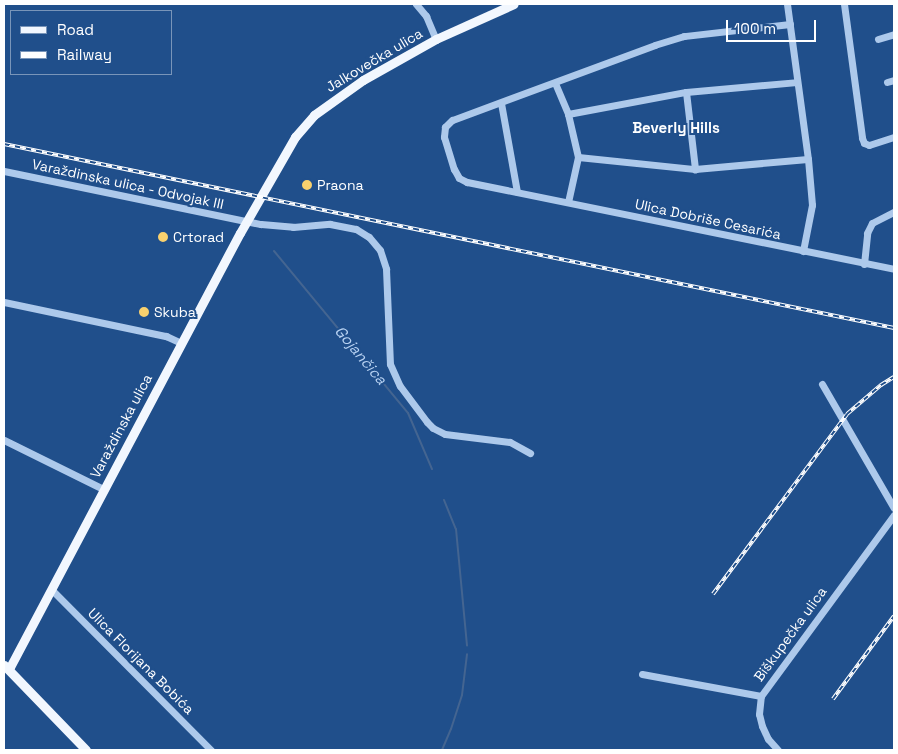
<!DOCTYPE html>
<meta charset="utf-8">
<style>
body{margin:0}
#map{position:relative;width:898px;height:754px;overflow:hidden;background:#204f8b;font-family:"Space Grotesk",sans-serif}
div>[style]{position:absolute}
.stream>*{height:2px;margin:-1px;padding:0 1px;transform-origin:1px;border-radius:1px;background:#446591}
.minor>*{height:7px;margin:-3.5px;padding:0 3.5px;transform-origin:3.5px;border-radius:3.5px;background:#adc9eb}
.major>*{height:9px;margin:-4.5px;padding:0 4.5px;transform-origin:4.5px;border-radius:4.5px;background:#f2f7fe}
.rail>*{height:4px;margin-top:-2px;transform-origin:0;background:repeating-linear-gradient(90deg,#204f8b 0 5.5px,#fff 0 11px);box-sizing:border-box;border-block:1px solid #fff}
.dots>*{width:14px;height:14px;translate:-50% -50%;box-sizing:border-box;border:2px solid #204f8b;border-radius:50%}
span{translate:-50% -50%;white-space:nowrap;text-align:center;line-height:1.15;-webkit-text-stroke:4px #204f8b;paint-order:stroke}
.street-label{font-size:14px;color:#fff}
.poi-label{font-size:14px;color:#fff}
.left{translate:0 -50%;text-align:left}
.neighbourhood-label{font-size:15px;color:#fff;font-weight:700}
.water-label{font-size:15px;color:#b9d3f3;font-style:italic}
.frame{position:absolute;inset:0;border:5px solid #fff;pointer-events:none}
.legend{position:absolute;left:10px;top:10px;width:162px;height:65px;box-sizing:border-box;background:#204f8b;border:1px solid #7995b9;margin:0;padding:6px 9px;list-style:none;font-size:15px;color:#fff}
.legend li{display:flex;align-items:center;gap:10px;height:25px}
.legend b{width:25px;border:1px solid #7995b9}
.scale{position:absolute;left:726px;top:20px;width:90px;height:22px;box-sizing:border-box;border:2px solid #fff;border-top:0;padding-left:6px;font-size:15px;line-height:18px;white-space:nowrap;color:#fff;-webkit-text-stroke:4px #204f8b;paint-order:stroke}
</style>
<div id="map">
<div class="stream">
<div style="left:274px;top:251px;width:210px;rotate:50.4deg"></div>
<div style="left:408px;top:413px;width:61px;rotate:66.8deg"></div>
<div style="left:444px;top:500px;width:31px;rotate:68deg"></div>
<div style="left:456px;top:529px;width:117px;rotate:84.6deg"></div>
<div style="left:442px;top:750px;width:23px;rotate:-67deg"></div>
<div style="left:451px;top:729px;width:36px;rotate:-72deg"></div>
<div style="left:462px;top:695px;width:41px;rotate:-83deg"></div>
</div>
<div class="minor">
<div style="left:416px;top:4px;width:16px;rotate:50deg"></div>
<div style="left:426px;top:16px;width:25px;rotate:67deg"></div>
<div style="left:787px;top:4px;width:156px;rotate:82.3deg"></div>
<div style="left:808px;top:159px;width:46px;rotate:85deg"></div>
<div style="left:812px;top:205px;width:47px;rotate:101.1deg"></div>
<div style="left:844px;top:4px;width:135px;rotate:82.3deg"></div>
<div style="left:862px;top:138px;width:5px;rotate:68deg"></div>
<div style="left:864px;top:143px;width:5px;rotate:22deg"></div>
<div style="left:869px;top:145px;width:26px;rotate:-18deg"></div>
<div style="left:790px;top:24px;width:107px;rotate:173.5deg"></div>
<div style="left:684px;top:36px;width:30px;rotate:163deg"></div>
<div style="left:655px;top:45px;width:216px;rotate:159.7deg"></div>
<div style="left:452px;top:120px;width:10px;rotate:135deg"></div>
<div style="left:445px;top:127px;width:10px;rotate:96deg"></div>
<div style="left:444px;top:137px;width:34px;rotate:73deg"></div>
<div style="left:454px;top:169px;width:10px;rotate:61deg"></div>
<div style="left:459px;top:178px;width:9px;rotate:27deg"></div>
<div style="left:467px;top:182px;width:436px;rotate:11.5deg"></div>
<div style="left:878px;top:39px;width:17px;rotate:-17deg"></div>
<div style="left:887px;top:82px;width:7px;rotate:-16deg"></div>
<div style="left:555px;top:83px;width:34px;rotate:67deg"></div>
<div style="left:568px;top:114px;width:44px;rotate:76.9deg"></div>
<div style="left:578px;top:157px;width:46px;rotate:102.5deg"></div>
<div style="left:686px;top:92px;width:78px;rotate:83.3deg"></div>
<div style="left:501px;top:103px;width:90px;rotate:79.8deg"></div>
<div style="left:568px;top:114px;width:120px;rotate:-10.6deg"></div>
<div style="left:686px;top:92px;width:111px;rotate:-5.1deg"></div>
<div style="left:578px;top:157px;width:118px;rotate:5.9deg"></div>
<div style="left:695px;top:169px;width:113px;rotate:-5.1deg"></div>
<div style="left:4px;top:171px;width:262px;rotate:11.7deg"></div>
<div style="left:261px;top:224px;width:32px;rotate:5deg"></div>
<div style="left:293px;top:227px;width:37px;rotate:-5deg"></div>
<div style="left:330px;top:224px;width:26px;rotate:11deg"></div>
<div style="left:356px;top:229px;width:15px;rotate:32deg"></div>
<div style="left:369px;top:237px;width:17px;rotate:50deg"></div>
<div style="left:380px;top:250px;width:20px;rotate:72deg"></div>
<div style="left:386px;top:269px;width:95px;rotate:87.6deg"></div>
<div style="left:390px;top:364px;width:24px;rotate:66deg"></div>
<div style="left:400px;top:386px;width:45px;rotate:53.1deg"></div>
<div style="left:427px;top:422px;width:8px;rotate:45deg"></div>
<div style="left:433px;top:428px;width:13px;rotate:27deg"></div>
<div style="left:445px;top:434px;width:65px;rotate:7deg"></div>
<div style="left:510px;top:442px;width:23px;rotate:29deg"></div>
<div style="left:864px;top:264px;width:31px;rotate:-84deg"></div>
<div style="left:867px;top:233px;width:11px;rotate:-63deg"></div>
<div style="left:872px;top:223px;width:25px;rotate:-27deg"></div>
<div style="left:4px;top:302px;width:166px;rotate:11.9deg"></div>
<div style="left:166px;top:336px;width:17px;rotate:25deg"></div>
<div style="left:822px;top:384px;width:143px;rotate:59.9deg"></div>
<div style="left:4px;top:440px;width:110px;rotate:26.3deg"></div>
<div style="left:52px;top:590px;width:226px;rotate:45.2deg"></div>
<div style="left:642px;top:674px;width:121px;rotate:10.5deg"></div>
<div style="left:778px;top:750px;width:15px;rotate:-132deg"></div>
<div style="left:768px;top:739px;width:14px;rotate:-115deg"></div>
<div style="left:762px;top:726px;width:12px;rotate:-104deg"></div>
<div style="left:759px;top:714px;width:18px;rotate:-84deg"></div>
<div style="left:761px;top:696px;width:225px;rotate:-53.7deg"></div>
</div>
<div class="major">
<div style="left:4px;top:665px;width:118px;rotate:46deg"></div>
<div style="left:9px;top:669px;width:493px;rotate:-62.1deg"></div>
<div style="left:240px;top:233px;width:111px;rotate:-60.2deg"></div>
<div style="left:295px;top:137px;width:29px;rotate:-49deg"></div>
<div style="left:314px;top:115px;width:60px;rotate:-35.5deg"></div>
<div style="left:363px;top:80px;width:84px;rotate:-29.3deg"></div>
<div style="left:436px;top:39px;width:85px;rotate:-24.2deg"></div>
</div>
<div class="rail">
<div style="left:4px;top:144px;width:909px;rotate:11.68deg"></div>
<div style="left:713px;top:594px;width:224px;rotate:-53.3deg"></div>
<div style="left:847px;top:414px;width:45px;rotate:-40.5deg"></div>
<div style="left:881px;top:385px;width:15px;rotate:-32deg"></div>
<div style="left:833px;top:699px;width:103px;rotate:-53.7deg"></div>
</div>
<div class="dots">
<div style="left:307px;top:185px;background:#f9d16e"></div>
<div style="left:163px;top:237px;background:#f9d16e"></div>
<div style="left:144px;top:312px;background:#f9d16e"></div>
</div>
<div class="street-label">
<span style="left:374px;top:60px;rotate:-31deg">Jalkovečka ulica</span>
<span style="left:128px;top:184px;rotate:12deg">Varaždinska ulica - Odvojak III</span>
<span style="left:708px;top:219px;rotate:12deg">Ulica Dobriše Cesarića</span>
<span style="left:121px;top:426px;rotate:-62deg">Varaždinska ulica</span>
<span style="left:790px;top:634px;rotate:-54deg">Biškupečka ulica</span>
<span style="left:141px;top:661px;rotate:45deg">Ulica Florijana Bobića</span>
</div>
<div class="poi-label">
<span class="left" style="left:317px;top:185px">Praona</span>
<span class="left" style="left:173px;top:237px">Crtorad</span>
<span class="left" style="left:154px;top:312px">Skuba</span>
</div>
<div class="neighbourhood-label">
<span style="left:676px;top:128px">Beverly Hills</span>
</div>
<div class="water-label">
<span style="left:361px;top:355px;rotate:50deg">Gojančica</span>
</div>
<div class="frame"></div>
<ul class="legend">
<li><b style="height:6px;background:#f2f7fe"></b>Road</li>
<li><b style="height:6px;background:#fff"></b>Railway</li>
</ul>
<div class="scale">100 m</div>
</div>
